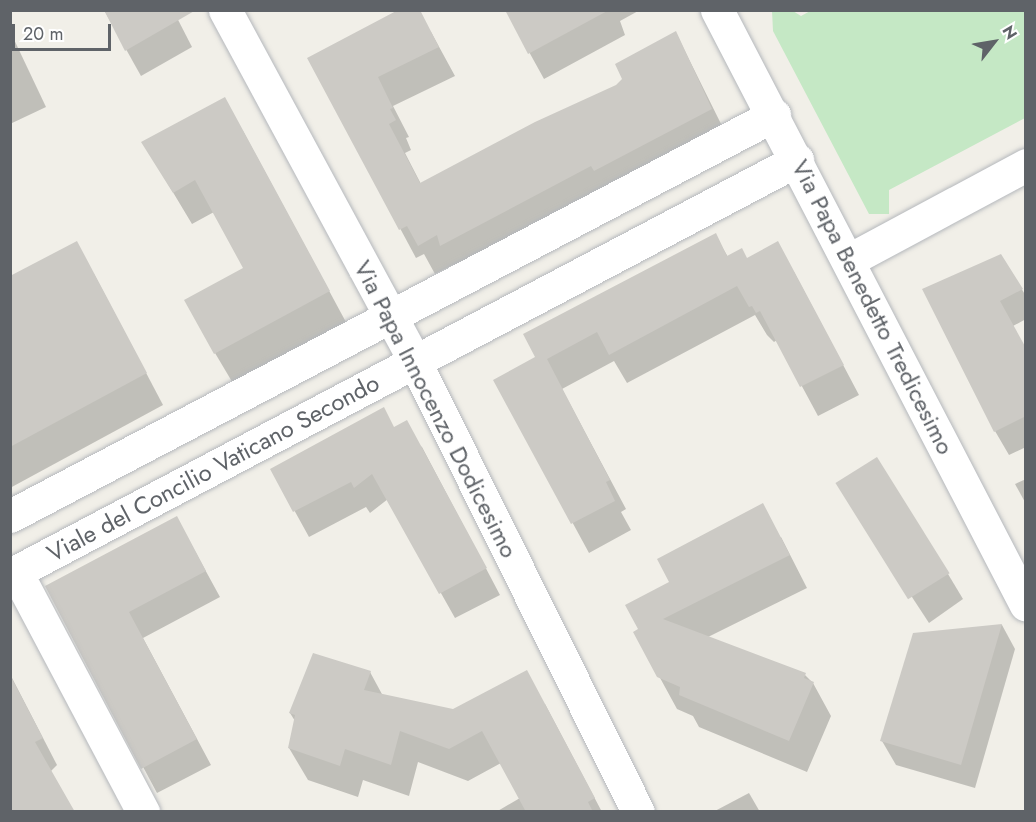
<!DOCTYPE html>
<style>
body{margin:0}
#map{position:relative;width:1036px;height:822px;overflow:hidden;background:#f1efe8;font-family:Jost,sans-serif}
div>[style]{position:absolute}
.green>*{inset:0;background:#c5e8c5}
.shadow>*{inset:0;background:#0003}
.building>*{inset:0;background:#cccac5;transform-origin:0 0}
.roads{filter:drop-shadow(0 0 2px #b5b8bc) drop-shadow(0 0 2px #b5b8bc)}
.minor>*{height:33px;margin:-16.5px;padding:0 16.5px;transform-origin:16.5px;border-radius:16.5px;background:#fff}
span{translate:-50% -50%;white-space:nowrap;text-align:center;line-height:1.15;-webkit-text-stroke:6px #fff;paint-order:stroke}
.street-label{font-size:24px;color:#5f6368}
.frame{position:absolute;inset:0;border:12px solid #5f6368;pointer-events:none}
.north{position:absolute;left:964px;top:12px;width:60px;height:60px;-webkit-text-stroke:4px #fff;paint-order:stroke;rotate:59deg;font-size:16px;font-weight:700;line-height:24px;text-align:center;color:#5f6368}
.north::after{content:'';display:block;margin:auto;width:21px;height:27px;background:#5f6368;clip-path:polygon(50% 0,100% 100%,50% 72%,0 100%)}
.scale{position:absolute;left:12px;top:24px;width:99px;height:27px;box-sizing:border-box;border:3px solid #5f6368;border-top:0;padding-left:8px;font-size:18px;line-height:21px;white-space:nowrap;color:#5f6368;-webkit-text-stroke:4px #fff;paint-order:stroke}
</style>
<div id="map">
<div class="green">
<div style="clip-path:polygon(772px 11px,793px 11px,801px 16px,812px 10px,1025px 11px,1025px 118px,889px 190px,889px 214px,869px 214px,773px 31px)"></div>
</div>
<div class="shadow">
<div style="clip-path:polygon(104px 10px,173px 10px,192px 47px,141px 76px)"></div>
<div style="clip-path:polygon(506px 10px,640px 10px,620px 21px,625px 35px,544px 79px)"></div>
<div style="clip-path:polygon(10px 31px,46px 107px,10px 124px)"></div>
<div style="clip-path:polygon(431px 32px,455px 76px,393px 106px,409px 137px,406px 138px,411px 150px,405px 153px,421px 184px,617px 86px,676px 33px,728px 138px,458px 274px,453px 265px,435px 274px,424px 254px,416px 258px,309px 59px)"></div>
<div style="clip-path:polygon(243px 131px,347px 324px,234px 385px,215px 353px,245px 269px,214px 212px,192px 224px,162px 174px)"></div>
<div style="clip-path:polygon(715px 235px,728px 257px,794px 272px,859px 395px,818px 416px,777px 340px,774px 342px,767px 335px,755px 315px,627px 383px,614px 361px,562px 389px,626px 509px,621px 512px,631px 530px,589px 553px,495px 380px,537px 358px)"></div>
<div style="clip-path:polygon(1001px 256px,1026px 296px,1026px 319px,1013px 326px,1026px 350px,1026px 447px,1009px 455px,995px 431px)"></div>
<div style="clip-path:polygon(94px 274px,163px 405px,10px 488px,10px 278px)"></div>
<div style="clip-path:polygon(394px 428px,422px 447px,500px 595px,455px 618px,388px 499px,370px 513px,366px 507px,309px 537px,272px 470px)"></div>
<div style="clip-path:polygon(1026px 479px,1026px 504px,1015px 484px)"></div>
<div style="clip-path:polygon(838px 484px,948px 574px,963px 599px,929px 623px)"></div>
<div style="clip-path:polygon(781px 537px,807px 588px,708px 637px,805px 675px,813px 683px,831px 716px,807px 772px,699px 727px,693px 716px,677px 709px,635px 632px)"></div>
<div style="clip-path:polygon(191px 544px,220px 597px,143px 638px,211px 765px,157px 793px,47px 587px)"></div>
<div style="clip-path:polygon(1002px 625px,1015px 649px,975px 788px,896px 765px,882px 741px,914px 634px)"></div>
<div style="clip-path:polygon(370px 672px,383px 696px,453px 711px,545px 704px,602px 812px,496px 812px,520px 798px,501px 763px,468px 781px,418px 762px,409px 796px,363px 780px,358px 797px,308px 780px,289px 748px,295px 721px,290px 713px)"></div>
<div style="clip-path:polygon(10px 674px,57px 765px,10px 812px)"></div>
<div style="clip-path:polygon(749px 793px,760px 812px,713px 812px)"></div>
</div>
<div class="building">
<div style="clip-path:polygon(104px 10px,196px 10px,125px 51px)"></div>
<div style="clip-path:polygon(398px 10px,420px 10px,439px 47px,378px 77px,393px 108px,390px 109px,396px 120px,389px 124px,420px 183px,535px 122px,616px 85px,622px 79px,615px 64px,676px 31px,712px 109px,594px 171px,591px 166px,440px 246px,437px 235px,418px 246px,407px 226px,399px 230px,307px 58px)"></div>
<div style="clip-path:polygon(505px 10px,609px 10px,528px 54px)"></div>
<div style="clip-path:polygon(225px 97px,330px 291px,214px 354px,184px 300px,243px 268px,195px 180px,173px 193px,141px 142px)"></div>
<div style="clip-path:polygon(716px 233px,727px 256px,742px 248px,747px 258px,778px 241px,844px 365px,800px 387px,760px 311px,756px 313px,752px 306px,749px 307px,737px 286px,609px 355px,597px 332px,547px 359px,610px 480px,606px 482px,615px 501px,571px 524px,493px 380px,535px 357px,523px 334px)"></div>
<div style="clip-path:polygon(77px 241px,147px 373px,10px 447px,10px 276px)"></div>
<div style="clip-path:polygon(1001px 254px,1023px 289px,1000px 301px,1026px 348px,1026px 416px,994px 432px,922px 289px)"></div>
<div style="clip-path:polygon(384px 407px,394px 427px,407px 420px,487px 568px,439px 594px,372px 474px,354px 488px,351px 482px,293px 512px,270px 469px)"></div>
<div style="left:877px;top:457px;width:137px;height:49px;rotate:58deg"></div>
<div style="clip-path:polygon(763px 503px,790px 555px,663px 619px,806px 673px,804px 678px,814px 682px,789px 741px,679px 695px,680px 687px,657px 677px,633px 632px,638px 629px,625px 605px,669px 582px,657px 559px)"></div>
<div style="clip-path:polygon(177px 516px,206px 571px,129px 612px,197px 739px,141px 769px,45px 586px)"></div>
<div style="clip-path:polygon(1002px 624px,961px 765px,880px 741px,913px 633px)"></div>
<div style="clip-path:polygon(313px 653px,371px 671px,364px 690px,453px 709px,527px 670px,595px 798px,588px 802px,593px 812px,526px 812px,482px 731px,449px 749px,400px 731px,391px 765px,345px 749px,340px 766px,288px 748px,295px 715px,289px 713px)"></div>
<div style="clip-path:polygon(10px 675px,43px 738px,35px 742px,75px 812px,10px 812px)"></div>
</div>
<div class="roads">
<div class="minor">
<div style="left:225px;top:10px;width:400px;rotate:61.6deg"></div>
<div style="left:415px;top:362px;width:502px;rotate:63.64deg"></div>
<div style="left:717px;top:10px;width:670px;rotate:62.56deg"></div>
<div style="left:849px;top:260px;width:201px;rotate:-28.2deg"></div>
<div style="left:10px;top:516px;width:863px;rotate:-27.69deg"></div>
<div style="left:16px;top:572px;width:272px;rotate:62.1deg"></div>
<div style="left:10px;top:575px;width:890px;rotate:-27.8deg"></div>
</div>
</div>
<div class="street-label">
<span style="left:873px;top:307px;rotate:63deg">Via Papa Benedetto Tredicesimo</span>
<span style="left:436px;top:409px;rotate:63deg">Via Papa Innocenzo Dodicesimo</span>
<span style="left:213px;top:468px;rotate:-28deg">Viale del Concilio Vaticano Secondo</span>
</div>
<div class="frame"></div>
<div class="north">N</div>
<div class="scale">20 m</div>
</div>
